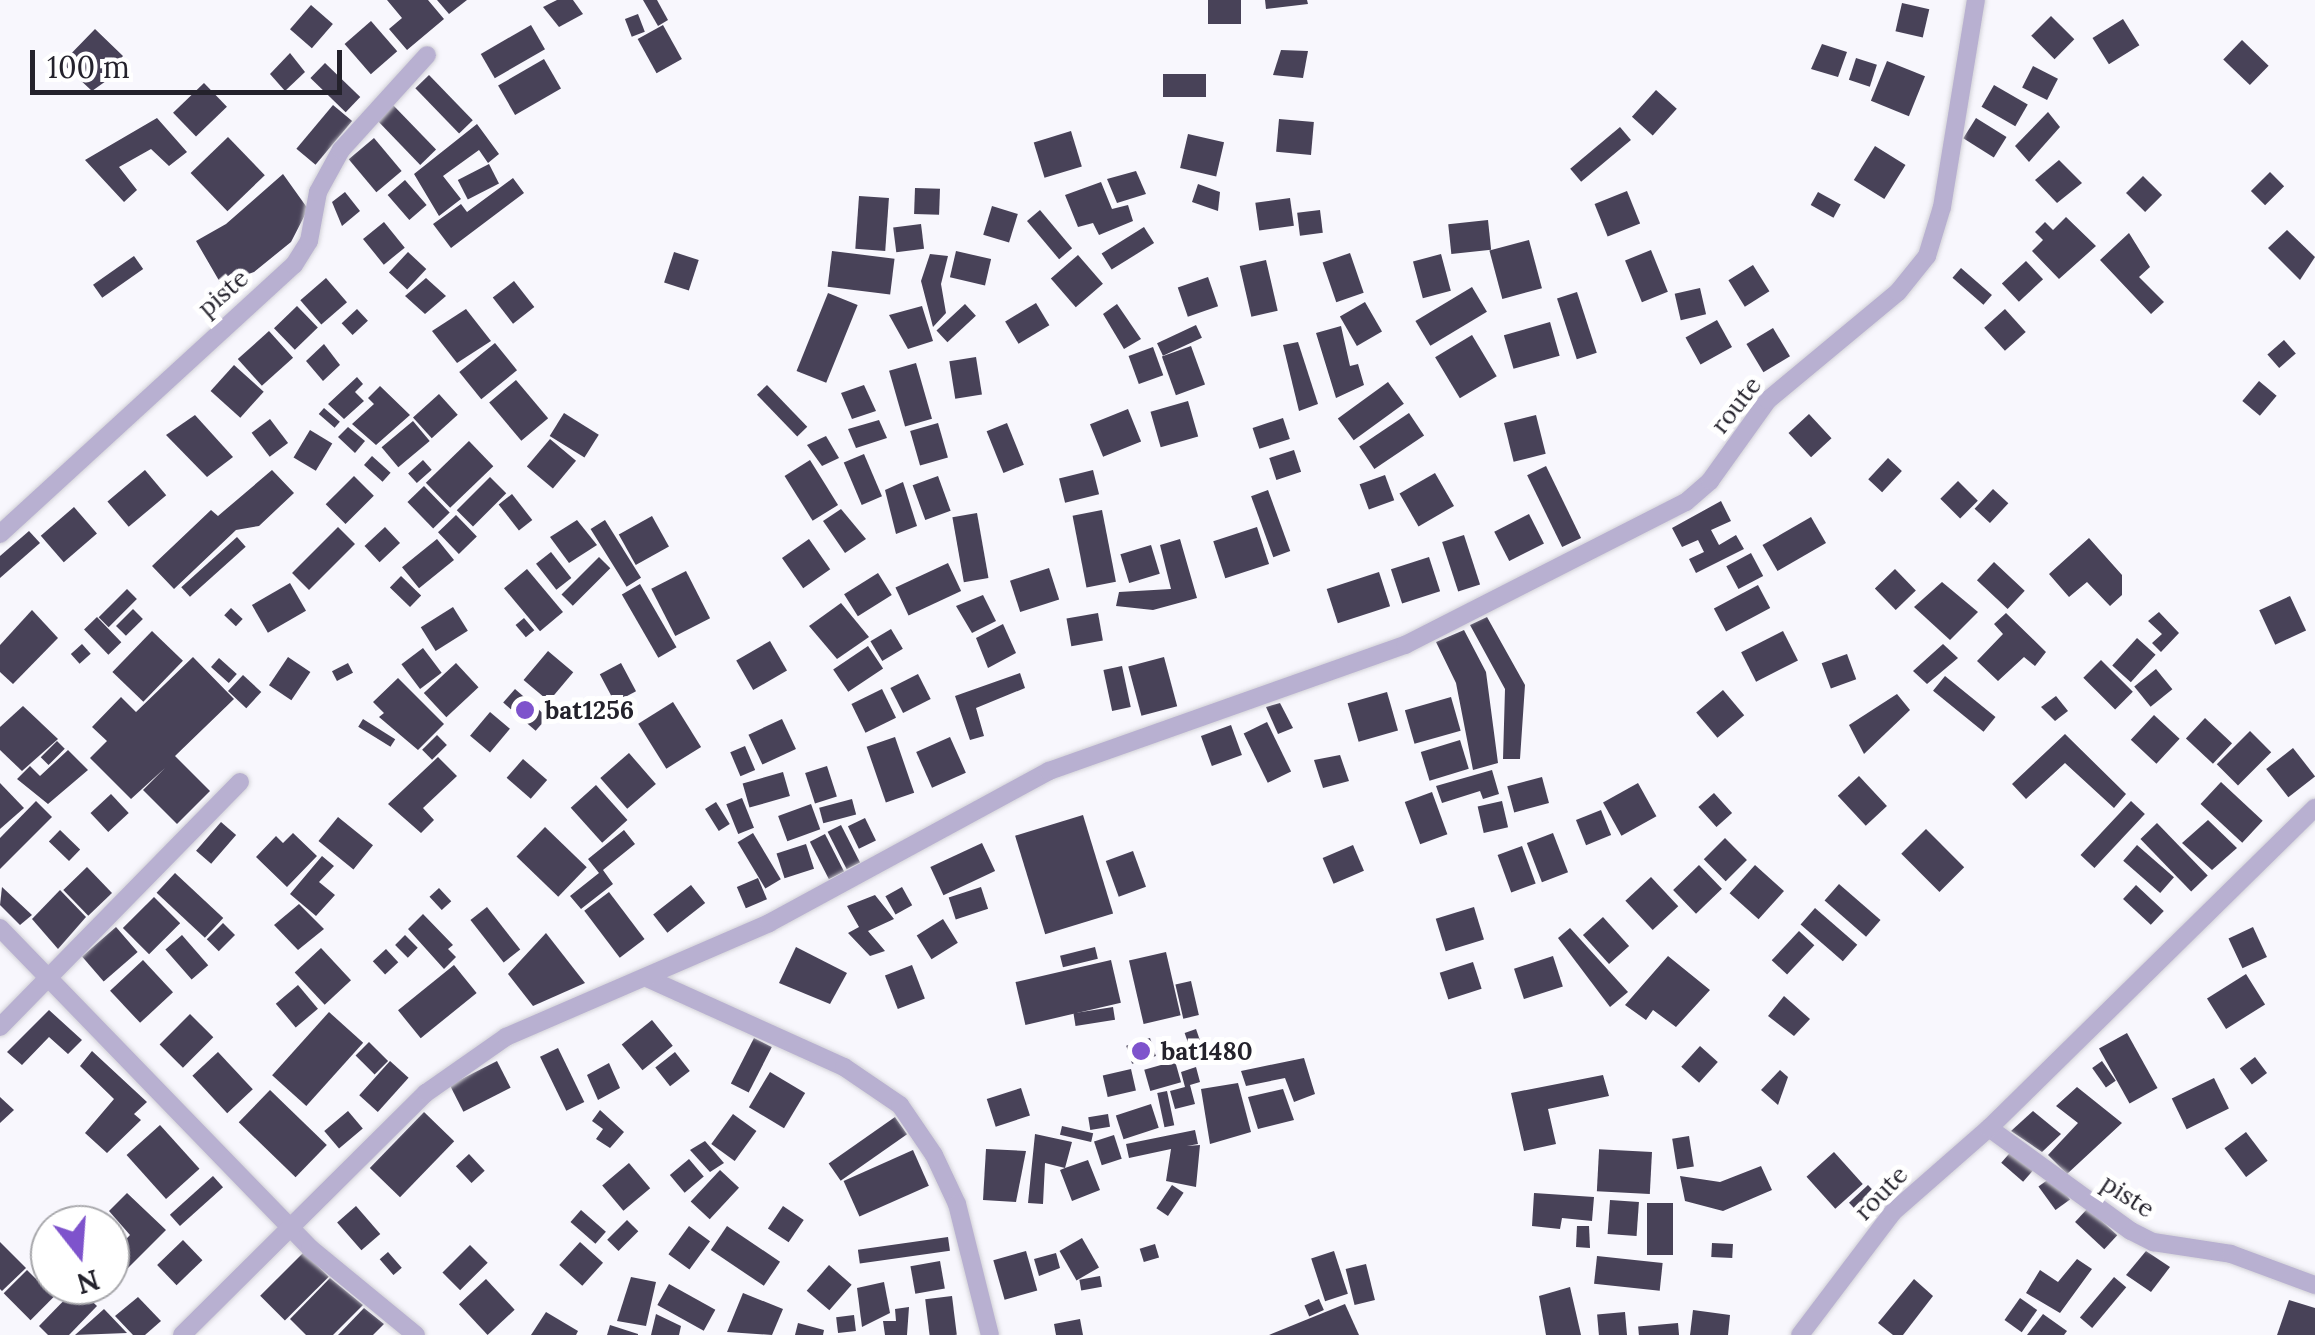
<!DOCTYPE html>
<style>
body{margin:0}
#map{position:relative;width:2315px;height:1335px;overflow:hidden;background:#f8f7fd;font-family:Lora,serif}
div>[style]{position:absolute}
.building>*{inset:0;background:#484258;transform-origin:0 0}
.roads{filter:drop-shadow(0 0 2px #d2d1d7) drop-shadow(0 0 2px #d2d1d7)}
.street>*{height:18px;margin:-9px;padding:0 9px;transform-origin:9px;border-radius:9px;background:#b8b0d1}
.dots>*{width:28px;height:28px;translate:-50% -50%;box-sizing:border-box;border:5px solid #fff;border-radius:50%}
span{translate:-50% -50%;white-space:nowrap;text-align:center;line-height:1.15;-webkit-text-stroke:10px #fff;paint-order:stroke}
.street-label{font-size:25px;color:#24222c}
.poi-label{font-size:25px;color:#24222c;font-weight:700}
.left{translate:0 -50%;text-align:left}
.north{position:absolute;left:30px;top:1205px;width:100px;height:100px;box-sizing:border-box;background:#fff;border:2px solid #a7a7ab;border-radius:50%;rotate:163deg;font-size:28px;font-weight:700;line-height:40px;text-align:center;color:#24222c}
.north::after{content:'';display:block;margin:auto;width:35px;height:45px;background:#7e53cc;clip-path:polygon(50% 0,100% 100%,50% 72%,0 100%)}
.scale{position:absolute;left:30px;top:50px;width:312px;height:45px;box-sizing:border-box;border:5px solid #24222c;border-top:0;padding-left:12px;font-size:30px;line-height:35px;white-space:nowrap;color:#24222c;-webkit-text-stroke:8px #fff;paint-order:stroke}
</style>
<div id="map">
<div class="building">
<div style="clip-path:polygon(387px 0,428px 0,444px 19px,407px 50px,389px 29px,402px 18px)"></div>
<div style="clip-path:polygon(437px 0,467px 0,449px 14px)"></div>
<div style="clip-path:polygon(557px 0,573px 0,583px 14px,559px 27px,543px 7px)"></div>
<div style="clip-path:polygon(643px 0,657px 0,668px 20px,658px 26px)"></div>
<div style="left:1208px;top:0;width:33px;height:24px"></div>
<div style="clip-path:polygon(1265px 0,1307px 0,1308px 4px,1266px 9px)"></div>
<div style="left:1902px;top:3px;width:28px;height:29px;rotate:13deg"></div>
<div style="left:311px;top:5px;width:29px;height:32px;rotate:41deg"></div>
<div style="left:638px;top:14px;width:19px;height:14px;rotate:69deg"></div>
<div style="left:2051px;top:16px;width:33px;height:28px;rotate:45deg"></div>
<div style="left:2123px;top:19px;width:31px;height:36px;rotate:58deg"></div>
<div style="left:371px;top:21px;width:40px;height:35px;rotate:49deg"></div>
<div style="left:531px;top:25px;width:28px;height:58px;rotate:60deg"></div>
<div style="left:663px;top:25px;width:39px;height:29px;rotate:61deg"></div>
<div style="clip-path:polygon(95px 29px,123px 56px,114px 67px,120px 71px,92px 91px,62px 63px)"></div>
<div style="left:2242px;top:40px;width:37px;height:27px;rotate:44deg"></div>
<div style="clip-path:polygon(1822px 44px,1847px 52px,1838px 77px,1811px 69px)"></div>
<div style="clip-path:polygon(1281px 50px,1308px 51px,1303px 78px,1273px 75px)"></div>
<div style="clip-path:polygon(290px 53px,305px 72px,285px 91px,270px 74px)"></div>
<div style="left:1856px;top:58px;width:22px;height:23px;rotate:18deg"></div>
<div style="left:544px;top:59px;width:34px;height:53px;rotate:60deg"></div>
<div style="left:1887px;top:61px;width:41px;height:43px;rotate:22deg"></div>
<div style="left:325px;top:63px;width:49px;height:21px;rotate:44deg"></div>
<div style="left:2033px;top:66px;width:28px;height:24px;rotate:27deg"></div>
<div style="left:1206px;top:74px;width:23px;height:43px;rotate:90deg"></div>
<div style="left:429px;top:75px;width:63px;height:19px;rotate:46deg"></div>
<div style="left:204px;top:83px;width:33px;height:43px;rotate:46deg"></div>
<div style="left:1994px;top:85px;width:39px;height:25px;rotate:30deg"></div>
<div style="left:1656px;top:90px;width:28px;height:36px;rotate:42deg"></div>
<div style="left:333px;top:105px;width:25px;height:57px;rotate:40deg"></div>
<div style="left:393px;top:105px;width:62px;height:22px;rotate:46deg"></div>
<div style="clip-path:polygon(2048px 112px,2060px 127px,2029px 162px,2015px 146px)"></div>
<div style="clip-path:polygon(157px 118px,187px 152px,169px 166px,151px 149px,119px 167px,137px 190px,124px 202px,85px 160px)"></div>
<div style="left:1976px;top:118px;width:36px;height:24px;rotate:32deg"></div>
<div style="left:1279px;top:119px;width:35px;height:33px;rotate:5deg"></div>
<div style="clip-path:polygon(477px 124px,499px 154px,488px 163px,479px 150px,443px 176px,461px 199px,439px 216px,414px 174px)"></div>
<div style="left:1620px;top:127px;width:17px;height:65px;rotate:50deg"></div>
<div style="left:1071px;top:131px;width:37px;height:39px;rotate:73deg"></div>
<div style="left:1188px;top:134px;width:37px;height:35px;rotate:13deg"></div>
<div style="left:228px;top:137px;width:53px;height:52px;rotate:46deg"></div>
<div style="left:374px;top:138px;width:43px;height:33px;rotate:50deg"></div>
<div style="left:1875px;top:146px;width:36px;height:40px;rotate:32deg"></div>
<div style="clip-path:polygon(2059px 160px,2082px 183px,2057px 203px,2035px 180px)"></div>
<div style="left:489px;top:164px;width:22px;height:35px;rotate:63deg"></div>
<div style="clip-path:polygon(1136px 171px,1146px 194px,1117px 203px,1107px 179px)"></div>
<div style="left:2270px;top:172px;width:20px;height:27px;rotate:45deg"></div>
<div style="clip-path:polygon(283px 174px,308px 209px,291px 242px,254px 272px,221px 284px,196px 241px,226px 224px)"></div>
<div style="left:2143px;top:176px;width:27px;height:24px;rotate:45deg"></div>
<div style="clip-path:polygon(513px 178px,524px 193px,451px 248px,433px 224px,461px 204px,467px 212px)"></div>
<div style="left:405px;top:180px;width:33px;height:23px;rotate:49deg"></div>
<div style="clip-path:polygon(1101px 182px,1112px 209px,1128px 205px,1133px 221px,1099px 235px,1093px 223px,1078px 227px,1065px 195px)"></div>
<div style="clip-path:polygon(1198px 184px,1220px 192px,1218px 211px,1192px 202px)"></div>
<div style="left:915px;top:188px;width:25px;height:26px;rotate:2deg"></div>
<div style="left:1627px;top:191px;width:35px;height:35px;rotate:68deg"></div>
<div style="clip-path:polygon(345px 192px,360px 211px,342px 226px,332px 202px)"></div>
<div style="left:1818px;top:192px;width:26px;height:15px;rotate:29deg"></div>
<div style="left:859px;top:196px;width:30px;height:53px;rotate:4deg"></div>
<div style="left:1290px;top:198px;width:28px;height:35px;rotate:82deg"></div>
<div style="left:992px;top:206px;width:27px;height:30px;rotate:17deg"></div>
<div style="left:1040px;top:210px;width:50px;height:17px;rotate:50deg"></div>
<div style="left:1320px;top:210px;width:23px;height:23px;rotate:83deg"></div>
<div style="clip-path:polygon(2066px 217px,2096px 246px,2059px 279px,2032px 251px,2043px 240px,2035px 232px,2045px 222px,2053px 230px)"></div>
<div style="left:1488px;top:220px;width:30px;height:40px;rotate:84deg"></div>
<div style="left:384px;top:222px;width:33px;height:27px;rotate:51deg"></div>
<div style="left:921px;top:224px;width:25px;height:28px;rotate:83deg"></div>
<div style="left:1144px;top:227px;width:19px;height:50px;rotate:58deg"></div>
<div style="clip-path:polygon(2287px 230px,2315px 257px,2300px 280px,2268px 248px)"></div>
<div style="clip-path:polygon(2129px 233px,2150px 267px,2139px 277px,2164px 302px,2151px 314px,2100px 260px)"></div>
<div style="left:1529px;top:240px;width:50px;height:41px;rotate:75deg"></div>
<div style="left:1651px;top:250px;width:45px;height:28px;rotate:68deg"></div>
<div style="left:832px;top:251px;width:63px;height:36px;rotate:7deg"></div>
<div style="left:956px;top:251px;width:36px;height:27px;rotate:13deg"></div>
<div style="left:408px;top:252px;width:25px;height:28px;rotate:43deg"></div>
<div style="left:674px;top:252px;width:26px;height:32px;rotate:18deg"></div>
<div style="left:1350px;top:253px;width:42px;height:29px;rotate:71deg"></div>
<div style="clip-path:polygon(930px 254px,948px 256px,941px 284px,946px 313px,933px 327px,921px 281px)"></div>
<div style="left:1441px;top:254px;width:38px;height:29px;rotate:75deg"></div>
<div style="left:1078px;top:255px;width:38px;height:36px;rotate:49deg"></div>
<div style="left:134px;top:256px;width:16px;height:50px;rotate:55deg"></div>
<div style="left:1266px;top:260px;width:52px;height:27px;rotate:77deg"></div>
<div style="left:2026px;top:261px;width:25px;height:33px;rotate:47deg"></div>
<div style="left:1753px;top:265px;width:31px;height:29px;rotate:58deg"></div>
<div style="left:1961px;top:268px;width:41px;height:13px;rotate:41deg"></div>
<div style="left:1208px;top:277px;width:31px;height:32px;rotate:71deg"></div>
<div style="left:326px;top:278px;width:32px;height:34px;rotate:49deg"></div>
<div style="clip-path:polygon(426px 278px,446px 296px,425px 314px,405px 296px)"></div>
<div style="left:514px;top:281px;width:33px;height:27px;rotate:52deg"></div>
<div style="left:1472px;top:287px;width:29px;height:66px;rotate:59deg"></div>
<div style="left:1700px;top:288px;width:27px;height:26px;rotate:77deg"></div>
<div style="left:1577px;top:292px;width:64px;height:21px;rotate:72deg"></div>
<div style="left:828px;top:293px;width:32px;height:84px;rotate:22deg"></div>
<div style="left:1365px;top:302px;width:34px;height:29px;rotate:60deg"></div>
<div style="left:1036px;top:303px;width:26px;height:36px;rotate:59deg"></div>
<div style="left:965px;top:304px;width:16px;height:39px;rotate:47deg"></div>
<div style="clip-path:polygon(1117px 304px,1141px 339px,1124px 349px,1103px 314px)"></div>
<div style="left:297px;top:306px;width:30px;height:32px;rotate:46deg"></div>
<div style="clip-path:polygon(922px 306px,933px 341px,908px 349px,889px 315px)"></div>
<div style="left:357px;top:309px;width:16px;height:21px;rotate:47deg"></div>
<div style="clip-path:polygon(466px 309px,491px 341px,457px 363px,432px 331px)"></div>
<div style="left:2005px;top:309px;width:31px;height:28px;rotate:48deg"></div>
<div style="left:1717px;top:320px;width:31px;height:36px;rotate:61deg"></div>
<div style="left:1550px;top:322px;width:35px;height:48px;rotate:74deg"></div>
<div style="left:1196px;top:325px;width:14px;height:43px;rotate:65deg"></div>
<div style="clip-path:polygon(1341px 326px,1350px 366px,1358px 364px,1364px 385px,1336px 398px,1316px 333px)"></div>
<div style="left:1773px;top:328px;width:33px;height:31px;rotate:59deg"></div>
<div style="left:269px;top:331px;width:36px;height:42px;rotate:48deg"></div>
<div style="left:1472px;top:335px;width:48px;height:43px;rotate:59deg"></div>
<div style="left:2284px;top:340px;width:18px;height:22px;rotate:49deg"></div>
<div style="clip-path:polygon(1298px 342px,1318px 404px,1299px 411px,1283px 345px)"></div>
<div style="left:495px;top:343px;width:35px;height:46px;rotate:51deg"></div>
<div style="clip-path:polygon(324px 344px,340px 365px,323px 381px,306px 361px)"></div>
<div style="left:1191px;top:346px;width:41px;height:31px;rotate:70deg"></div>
<div style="left:1153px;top:347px;width:30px;height:26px;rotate:70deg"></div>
<div style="left:976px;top:357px;width:38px;height:27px;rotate:81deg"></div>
<div style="left:916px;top:363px;width:58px;height:28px;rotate:74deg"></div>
<div style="left:234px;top:365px;width:40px;height:35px;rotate:42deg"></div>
<div style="clip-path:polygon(357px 377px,363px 384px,355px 392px,364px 401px,344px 419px,328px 404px)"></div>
<div style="left:516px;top:380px;width:50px;height:35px;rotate:50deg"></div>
<div style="left:2259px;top:381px;width:23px;height:26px;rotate:40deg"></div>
<div style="left:1388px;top:382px;width:27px;height:62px;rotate:54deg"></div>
<div style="left:767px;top:385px;width:58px;height:14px;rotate:46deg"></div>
<div style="clip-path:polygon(864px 385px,876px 411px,852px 419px,841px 393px)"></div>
<div style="clip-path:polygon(380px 386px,410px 415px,376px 445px,352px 424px,374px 404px,368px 398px)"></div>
<div style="left:439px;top:394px;width:28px;height:35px;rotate:48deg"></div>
<div style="left:1188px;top:401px;width:37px;height:39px;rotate:74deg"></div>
<div style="left:324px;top:408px;width:21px;height:8px;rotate:41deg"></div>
<div style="left:1128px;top:409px;width:35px;height:41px;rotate:68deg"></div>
<div style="left:564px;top:413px;width:41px;height:27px;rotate:32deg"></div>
<div style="left:1409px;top:413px;width:27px;height:60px;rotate:56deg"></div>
<div style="left:1809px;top:414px;width:33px;height:28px;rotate:47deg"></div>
<div style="clip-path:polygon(195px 415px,233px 457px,207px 477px,166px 435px)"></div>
<div style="left:1536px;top:415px;width:40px;height:33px;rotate:76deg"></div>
<div style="left:1283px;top:418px;width:22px;height:32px;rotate:72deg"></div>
<div style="left:270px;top:419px;width:30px;height:23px;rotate:53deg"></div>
<div style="clip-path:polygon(879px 420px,887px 438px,856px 448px,848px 429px)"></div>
<div style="left:413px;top:421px;width:26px;height:41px;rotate:50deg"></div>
<div style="left:938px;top:423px;width:36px;height:29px;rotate:74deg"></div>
<div style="left:1007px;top:423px;width:45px;height:22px;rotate:68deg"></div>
<div style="clip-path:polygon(348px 427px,365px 441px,355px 453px,338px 437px)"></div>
<div style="left:310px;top:430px;width:26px;height:32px;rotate:31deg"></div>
<div style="clip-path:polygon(826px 436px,839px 458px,822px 466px,807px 445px)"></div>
<div style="left:550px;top:439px;width:34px;height:36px;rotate:40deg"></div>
<div style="left:469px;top:441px;width:35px;height:60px;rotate:46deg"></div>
<div style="left:1294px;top:450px;width:23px;height:26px;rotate:72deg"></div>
<div style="left:864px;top:454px;width:46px;height:22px;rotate:67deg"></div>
<div style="left:372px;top:456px;width:25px;height:12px;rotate:42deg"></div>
<div style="left:1888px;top:458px;width:19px;height:29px;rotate:43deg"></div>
<div style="left:423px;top:460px;width:13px;height:20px;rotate:48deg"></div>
<div style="left:810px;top:460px;width:53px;height:30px;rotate:58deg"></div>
<div style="left:1546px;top:466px;width:80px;height:21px;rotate:64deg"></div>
<div style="left:145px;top:470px;width:33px;height:49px;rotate:50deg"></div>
<div style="clip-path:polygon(272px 470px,294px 493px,259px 526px,236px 530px,174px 589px,152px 566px,211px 510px,218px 516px)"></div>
<div style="left:1093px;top:470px;width:25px;height:35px;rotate:76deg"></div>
<div style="left:1435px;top:473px;width:38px;height:41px;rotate:60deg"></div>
<div style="left:1385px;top:475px;width:27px;height:27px;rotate:70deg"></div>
<div style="left:354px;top:476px;width:28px;height:40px;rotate:45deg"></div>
<div style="left:938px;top:476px;width:37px;height:27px;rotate:70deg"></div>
<div style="left:490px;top:477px;width:23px;height:47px;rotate:45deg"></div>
<div style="left:1958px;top:481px;width:28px;height:25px;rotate:45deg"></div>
<div style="clip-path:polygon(903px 482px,917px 526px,896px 534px,885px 490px)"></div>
<div style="left:424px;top:486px;width:37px;height:23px;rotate:46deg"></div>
<div style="left:1993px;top:489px;width:21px;height:27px;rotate:43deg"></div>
<div style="left:1268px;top:490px;width:65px;height:18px;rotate:70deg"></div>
<div style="left:512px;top:494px;width:33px;height:17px;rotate:52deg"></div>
<div style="clip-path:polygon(1721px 501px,1731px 521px,1711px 530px,1719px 545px,1736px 535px,1744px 549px,1696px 573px,1689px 559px,1704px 552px,1698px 540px,1682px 547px,1672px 528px)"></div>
<div style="left:74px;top:507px;width:35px;height:44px;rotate:49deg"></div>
<div style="clip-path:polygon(841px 509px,866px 539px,845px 553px,823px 521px)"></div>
<div style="left:1102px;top:510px;width:73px;height:30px;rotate:79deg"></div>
<div style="left:977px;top:513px;width:66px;height:25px;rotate:80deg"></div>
<div style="left:1529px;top:514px;width:33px;height:39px;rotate:63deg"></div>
<div style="left:456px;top:515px;width:30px;height:25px;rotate:46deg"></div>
<div style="left:652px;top:516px;width:35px;height:38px;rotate:61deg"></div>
<div style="left:1811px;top:517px;width:30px;height:56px;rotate:60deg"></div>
<div style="clip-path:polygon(577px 520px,597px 545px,569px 563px,550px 537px)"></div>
<div style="left:605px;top:520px;width:68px;height:17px;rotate:58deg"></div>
<div style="left:338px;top:527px;width:24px;height:65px;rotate:45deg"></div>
<div style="left:385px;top:527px;width:22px;height:28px;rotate:47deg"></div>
<div style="left:1257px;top:527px;width:39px;height:46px;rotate:72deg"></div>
<div style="clip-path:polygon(29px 531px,40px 543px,0 578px,0 556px)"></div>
<div style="left:1464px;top:535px;width:52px;height:23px;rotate:72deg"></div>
<div style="left:237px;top:537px;width:13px;height:75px;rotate:48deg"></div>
<div style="clip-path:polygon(2089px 538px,2122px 575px,2122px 595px,2110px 606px,2087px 582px,2069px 597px,2049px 574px)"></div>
<div style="left:437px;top:539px;width:27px;height:45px;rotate:51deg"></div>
<div style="left:809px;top:539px;width:37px;height:33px;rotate:55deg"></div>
<div style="clip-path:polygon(1180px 539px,1197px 598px,1153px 610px,1116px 606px,1119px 592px,1171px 589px,1160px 545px)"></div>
<div style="left:1151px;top:545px;width:30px;height:32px;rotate:73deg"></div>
<div style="left:551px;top:552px;width:33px;height:19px;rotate:52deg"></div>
<div style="left:1751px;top:553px;width:26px;height:28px;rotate:62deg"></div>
<div style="left:599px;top:557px;width:16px;height:53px;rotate:45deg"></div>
<div style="left:1429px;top:557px;width:36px;height:40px;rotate:72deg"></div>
<div style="left:1994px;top:562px;width:42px;height:25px;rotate:43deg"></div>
<div style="left:948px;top:563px;width:31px;height:58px;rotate:65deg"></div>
<div style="left:1049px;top:568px;width:33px;height:41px;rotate:72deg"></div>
<div style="left:527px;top:569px;width:56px;height:30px;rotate:50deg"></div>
<div style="left:1895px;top:569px;width:30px;height:28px;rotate:46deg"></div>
<div style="left:686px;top:571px;width:53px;height:39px;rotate:63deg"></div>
<div style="left:1379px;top:572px;width:36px;height:55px;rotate:72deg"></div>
<div style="left:878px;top:573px;width:26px;height:40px;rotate:58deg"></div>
<div style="left:401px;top:576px;width:28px;height:16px;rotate:44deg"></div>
<div style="clip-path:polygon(1942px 582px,1978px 612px,1950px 640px,1914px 607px)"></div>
<div style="left:290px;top:583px;width:32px;height:44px;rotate:60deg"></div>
<div style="left:640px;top:584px;width:73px;height:21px;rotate:60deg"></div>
<div style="left:1758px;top:585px;width:26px;height:50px;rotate:62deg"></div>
<div style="left:127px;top:589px;width:14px;height:40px;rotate:45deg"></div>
<div style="clip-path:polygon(983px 595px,996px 621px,972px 633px,956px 606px)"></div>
<div style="left:2290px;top:596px;width:38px;height:34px;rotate:65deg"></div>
<div style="clip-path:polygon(841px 603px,869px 637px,837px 659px,809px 626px)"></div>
<div style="left:453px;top:607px;width:28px;height:38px;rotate:58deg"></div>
<div style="left:231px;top:608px;width:16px;height:10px;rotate:43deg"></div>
<div style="left:133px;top:609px;width:14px;height:24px;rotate:45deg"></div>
<div style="clip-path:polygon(32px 610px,58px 638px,13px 684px,0 672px,0 645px)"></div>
<div style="clip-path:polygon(2159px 612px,2179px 633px,2161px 652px,2152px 643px,2162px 634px,2148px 621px)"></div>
<div style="left:1098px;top:613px;width:28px;height:32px;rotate:80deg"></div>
<div style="clip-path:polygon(2006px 613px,2046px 652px,2035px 666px,2024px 657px,1998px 681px,1977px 661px,2003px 634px,1994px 624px)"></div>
<div style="left:97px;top:617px;width:35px;height:18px;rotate:46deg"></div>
<div style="clip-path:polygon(1487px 617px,1525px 685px,1520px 759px,1503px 759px,1505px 689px,1470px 625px)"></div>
<div style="left:524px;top:618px;width:16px;height:11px;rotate:50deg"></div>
<div style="clip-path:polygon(1003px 624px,1016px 653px,988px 668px,976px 638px)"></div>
<div style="left:891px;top:629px;width:23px;height:24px;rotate:59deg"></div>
<div style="clip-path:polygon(1464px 630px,1486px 672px,1498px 763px,1473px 770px,1456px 683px,1436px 642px)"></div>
<div style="left:152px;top:631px;width:43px;height:57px;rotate:44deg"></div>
<div style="left:1783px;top:631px;width:33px;height:47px;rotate:63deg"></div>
<div style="left:2137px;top:638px;width:25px;height:37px;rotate:42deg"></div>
<div style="left:770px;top:641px;width:34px;height:39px;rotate:60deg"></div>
<div style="left:82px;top:644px;width:13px;height:15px;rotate:48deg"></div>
<div style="clip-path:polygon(1943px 644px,1958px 658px,1927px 684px,1913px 671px)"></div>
<div style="left:868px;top:646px;width:27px;height:42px;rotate:56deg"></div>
<div style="left:423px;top:648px;width:31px;height:27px;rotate:53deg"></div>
<div style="left:548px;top:651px;width:33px;height:38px;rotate:40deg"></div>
<div style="left:1847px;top:654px;width:27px;height:27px;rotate:70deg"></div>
<div style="clip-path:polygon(193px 657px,234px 699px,175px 756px,210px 791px,177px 824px,143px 790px,165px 768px,131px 799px,90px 758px,107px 741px,92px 727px,121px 697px,136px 712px)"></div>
<div style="left:288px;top:657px;width:27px;height:34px;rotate:34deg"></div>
<div style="left:1164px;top:657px;width:51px;height:37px;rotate:75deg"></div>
<div style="left:219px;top:658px;width:24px;height:12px;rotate:42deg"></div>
<div style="left:2101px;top:660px;width:45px;height:25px;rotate:45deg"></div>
<div style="left:348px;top:663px;width:11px;height:18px;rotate:63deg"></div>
<div style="left:456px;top:663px;width:33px;height:44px;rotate:47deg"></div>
<div style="left:621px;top:663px;width:32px;height:24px;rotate:62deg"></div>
<div style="left:1122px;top:666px;width:42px;height:19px;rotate:78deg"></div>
<div style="left:2156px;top:669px;width:26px;height:28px;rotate:51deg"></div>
<div style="clip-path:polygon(1020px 673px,1025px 688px,976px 708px,984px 736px,970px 740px,955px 696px)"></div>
<div style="left:918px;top:674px;width:28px;height:31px;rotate:63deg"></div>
<div style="left:243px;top:675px;width:25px;height:22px;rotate:43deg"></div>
<div style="left:1945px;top:676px;width:65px;height:19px;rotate:39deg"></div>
<div style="clip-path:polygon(398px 678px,444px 724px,418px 750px,379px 717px,384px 713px,373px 702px)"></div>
<div style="left:515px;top:689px;width:43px;height:18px;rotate:41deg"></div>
<div style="left:882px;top:689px;width:32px;height:34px;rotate:64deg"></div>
<div style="left:1723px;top:690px;width:33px;height:35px;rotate:50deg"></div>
<div style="left:1387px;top:692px;width:40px;height:41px;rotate:74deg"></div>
<div style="clip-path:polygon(1897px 694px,1910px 710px,1864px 754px,1849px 725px)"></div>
<div style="clip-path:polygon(2056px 696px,2068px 711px,2055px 721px,2041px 707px)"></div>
<div style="left:1451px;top:697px;width:35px;height:48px;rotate:74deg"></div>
<div style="left:673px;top:702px;width:53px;height:41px;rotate:58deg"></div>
<div style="clip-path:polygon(1280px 703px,1293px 728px,1278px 734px,1266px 707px)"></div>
<div style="clip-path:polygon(23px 706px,58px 739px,22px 771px,0 750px,0 727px)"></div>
<div style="left:490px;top:712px;width:26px;height:31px;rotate:40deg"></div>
<div style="left:2154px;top:715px;width:35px;height:34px;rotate:43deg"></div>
<div style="left:2205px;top:718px;width:37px;height:28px;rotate:43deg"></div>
<div style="left:363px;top:719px;width:38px;height:9px;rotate:32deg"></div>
<div style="left:782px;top:719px;width:33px;height:37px;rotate:65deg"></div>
<div style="left:1267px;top:722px;width:55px;height:26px;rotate:64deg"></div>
<div style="left:1231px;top:725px;width:32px;height:32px;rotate:70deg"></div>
<div style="left:2250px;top:731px;width:30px;height:47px;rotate:45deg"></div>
<div style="clip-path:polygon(2065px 734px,2126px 794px,2114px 808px,2065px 763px,2026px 799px,2012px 784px)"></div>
<div style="left:437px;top:735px;width:14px;height:21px;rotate:45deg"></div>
<div style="left:895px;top:737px;width:59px;height:30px;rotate:71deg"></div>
<div style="left:950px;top:737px;width:39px;height:37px;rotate:66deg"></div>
<div style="left:1460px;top:740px;width:30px;height:41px;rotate:73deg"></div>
<div style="left:57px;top:741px;width:11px;height:23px;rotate:45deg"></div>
<div style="left:745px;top:746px;width:26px;height:16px;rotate:67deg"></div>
<div style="left:2293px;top:748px;width:36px;height:34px;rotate:52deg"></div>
<div style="clip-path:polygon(68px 750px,88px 770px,48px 804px,17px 779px,30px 766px,40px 776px)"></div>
<div style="left:629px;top:753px;width:41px;height:38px;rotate:49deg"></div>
<div style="clip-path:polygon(1340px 755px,1349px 781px,1323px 788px,1314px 760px)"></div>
<div style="clip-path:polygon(438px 757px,457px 776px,423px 808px,434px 820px,421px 833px,388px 804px)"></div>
<div style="left:523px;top:759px;width:32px;height:25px;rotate:41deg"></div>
<div style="left:827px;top:766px;width:32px;height:23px;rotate:72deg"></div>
<div style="clip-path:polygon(1492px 770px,1499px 794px,1483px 799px,1480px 791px,1442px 803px,1436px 786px)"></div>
<div style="left:783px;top:772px;width:25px;height:42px;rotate:74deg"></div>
<div style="left:1859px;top:776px;width:41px;height:29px;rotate:47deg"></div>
<div style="left:1542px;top:777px;width:27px;height:36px;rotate:75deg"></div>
<div style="left:2221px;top:782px;width:57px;height:30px;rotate:43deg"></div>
<div style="clip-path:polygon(0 783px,24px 808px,0 829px)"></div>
<div style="left:1638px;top:783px;width:38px;height:40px;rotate:61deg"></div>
<div style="left:596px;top:785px;width:47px;height:34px;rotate:48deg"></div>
<div style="left:1432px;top:792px;width:45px;height:29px;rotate:70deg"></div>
<div style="left:1714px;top:793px;width:27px;height:21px;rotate:48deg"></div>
<div style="left:111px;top:794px;width:26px;height:28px;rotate:47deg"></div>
<div style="left:742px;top:798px;width:32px;height:17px;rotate:68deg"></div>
<div style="left:852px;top:799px;width:16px;height:34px;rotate:75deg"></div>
<div style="clip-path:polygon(36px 801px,52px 817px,0 869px,0 838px)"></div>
<div style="left:1502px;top:801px;width:27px;height:25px;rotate:77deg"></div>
<div style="left:2131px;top:801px;width:19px;height:74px;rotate:43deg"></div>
<div style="left:716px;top:802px;width:26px;height:13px;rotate:58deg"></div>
<div style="left:811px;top:804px;width:27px;height:35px;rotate:70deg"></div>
<div style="left:1601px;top:810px;width:27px;height:27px;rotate:68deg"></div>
<div style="left:1083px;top:815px;width:103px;height:71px;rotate:73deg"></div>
<div style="left:338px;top:817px;width:45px;height:31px;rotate:39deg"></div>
<div style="left:865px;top:818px;width:25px;height:19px;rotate:64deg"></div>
<div style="clip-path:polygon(2208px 820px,2237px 848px,2212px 870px,2182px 843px)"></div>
<div style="left:221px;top:822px;width:20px;height:38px;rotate:41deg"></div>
<div style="left:2157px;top:823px;width:73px;height:23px;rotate:46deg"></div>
<div style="left:841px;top:825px;width:42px;height:15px;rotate:63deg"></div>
<div style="left:545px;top:827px;width:58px;height:41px;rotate:44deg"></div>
<div style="left:1926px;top:829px;width:54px;height:35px;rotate:45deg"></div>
<div style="left:60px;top:830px;width:28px;height:16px;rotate:44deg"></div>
<div style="clip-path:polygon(624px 830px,635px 844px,603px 870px,613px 884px,581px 909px,570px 896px,599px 873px,588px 859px)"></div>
<div style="clip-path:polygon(293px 833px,317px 856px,287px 887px,256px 857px,276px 836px,283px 843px)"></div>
<div style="left:753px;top:833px;width:54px;height:18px;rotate:59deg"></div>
<div style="left:1553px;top:833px;width:42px;height:28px;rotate:69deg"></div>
<div style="left:825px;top:834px;width:42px;height:17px;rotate:63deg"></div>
<div style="left:1725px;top:838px;width:31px;height:30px;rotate:45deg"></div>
<div style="left:982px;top:843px;width:31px;height:57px;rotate:65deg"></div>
<div style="left:806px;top:844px;width:26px;height:31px;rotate:72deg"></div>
<div style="left:1353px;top:845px;width:28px;height:33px;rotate:67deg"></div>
<div style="left:2137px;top:845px;width:49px;height:21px;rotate:41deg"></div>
<div style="left:1522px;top:846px;width:40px;height:26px;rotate:70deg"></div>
<div style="left:1133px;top:851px;width:38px;height:29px;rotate:70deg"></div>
<div style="clip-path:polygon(322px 856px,334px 866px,319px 882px,335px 895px,316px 916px,290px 894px)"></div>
<div style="left:1699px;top:865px;width:33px;height:36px;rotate:46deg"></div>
<div style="left:1755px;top:865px;width:39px;height:38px;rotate:42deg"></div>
<div style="left:87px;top:867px;width:36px;height:33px;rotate:46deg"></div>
<div style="left:175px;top:873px;width:66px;height:27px;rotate:43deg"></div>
<div style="left:1651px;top:877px;width:40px;height:35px;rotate:47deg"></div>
<div style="left:758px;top:878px;width:23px;height:23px;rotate:67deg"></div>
<div style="left:1839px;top:884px;width:55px;height:22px;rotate:41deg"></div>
<div style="left:691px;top:885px;width:23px;height:48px;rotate:52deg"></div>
<div style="left:2136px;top:885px;width:38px;height:19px;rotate:43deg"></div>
<div style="clip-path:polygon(2px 887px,32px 915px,20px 925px,0 905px)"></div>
<div style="left:902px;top:887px;width:21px;height:19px;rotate:61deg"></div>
<div style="left:981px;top:887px;width:23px;height:34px;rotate:72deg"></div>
<div style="left:439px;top:888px;width:18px;height:13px;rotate:47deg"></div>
<div style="clip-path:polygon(60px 890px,86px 917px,58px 949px,32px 919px)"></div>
<div style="left:609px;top:892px;width:59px;height:31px;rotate:53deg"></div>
<div style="clip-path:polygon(875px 895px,894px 919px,868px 931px,885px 951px,870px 956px,848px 933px,859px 927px,847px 906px)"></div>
<div style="left:154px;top:897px;width:37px;height:44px;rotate:45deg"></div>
<div style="clip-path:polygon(299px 904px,324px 929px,298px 950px,274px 925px)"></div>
<div style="left:487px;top:907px;width:54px;height:21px;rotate:52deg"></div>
<div style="left:1474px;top:907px;width:34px;height:40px;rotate:73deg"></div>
<div style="left:1815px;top:908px;width:56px;height:22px;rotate:41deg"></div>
<div style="clip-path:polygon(423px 914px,453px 945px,448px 949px,456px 957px,444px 969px,408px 929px)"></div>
<div style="left:1603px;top:917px;width:39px;height:27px;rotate:48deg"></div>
<div style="left:943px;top:919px;width:28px;height:31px;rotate:58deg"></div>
<div style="left:223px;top:923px;width:17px;height:23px;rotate:45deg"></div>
<div style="left:116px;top:927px;width:33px;height:45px;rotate:49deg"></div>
<div style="left:2253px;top:927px;width:33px;height:27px;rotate:65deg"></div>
<div style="clip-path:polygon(1570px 928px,1628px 992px,1610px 1007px,1558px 938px)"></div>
<div style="left:1799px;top:931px;width:21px;height:40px;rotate:43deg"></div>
<div style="clip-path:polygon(546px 933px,585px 983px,533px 1006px,508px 974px)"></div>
<div style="left:182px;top:935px;width:40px;height:22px;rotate:49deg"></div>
<div style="left:405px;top:935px;width:18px;height:14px;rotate:45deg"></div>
<div style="clip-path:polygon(796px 947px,847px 973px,830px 1004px,779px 983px)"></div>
<div style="left:1095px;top:947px;width:12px;height:36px;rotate:76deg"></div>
<div style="left:321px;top:948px;width:44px;height:36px;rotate:47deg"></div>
<div style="left:386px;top:949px;width:18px;height:18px;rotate:47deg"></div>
<div style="left:1166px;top:952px;width:65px;height:38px;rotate:77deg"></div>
<div style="left:1553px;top:956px;width:32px;height:41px;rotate:72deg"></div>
<div style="clip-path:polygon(1668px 956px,1710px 990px,1676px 1027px,1653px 1010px,1646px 1020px,1625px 1005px)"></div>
<div style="left:143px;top:960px;width:44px;height:45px;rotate:47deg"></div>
<div style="left:1111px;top:960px;width:44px;height:98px;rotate:77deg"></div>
<div style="left:1473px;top:962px;width:28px;height:35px;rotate:72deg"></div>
<div style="left:454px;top:965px;width:36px;height:72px;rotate:51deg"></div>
<div style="left:912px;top:965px;width:36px;height:29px;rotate:69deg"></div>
<div style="left:2246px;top:974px;width:36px;height:46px;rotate:58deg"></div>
<div style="left:1191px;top:981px;width:35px;height:16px;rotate:77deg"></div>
<div style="left:298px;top:985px;width:31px;height:29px;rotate:50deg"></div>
<div style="clip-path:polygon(1784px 996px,1810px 1019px,1794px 1036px,1768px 1016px)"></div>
<div style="left:1113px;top:1007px;width:13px;height:40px;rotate:81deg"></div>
<div style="clip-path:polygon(49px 1010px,82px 1040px,68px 1054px,49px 1037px,22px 1065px,7px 1052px)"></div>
<div style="left:329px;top:1012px;width:46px;height:85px;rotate:42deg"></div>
<div style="left:190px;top:1014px;width:33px;height:43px;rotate:45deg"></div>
<div style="left:652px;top:1020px;width:33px;height:39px;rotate:51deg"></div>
<div style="left:1196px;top:1029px;width:18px;height:12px;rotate:71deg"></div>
<div style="left:2127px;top:1033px;width:63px;height:32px;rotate:61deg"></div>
<div style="left:754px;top:1038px;width:20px;height:51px;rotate:27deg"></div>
<div style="left:1150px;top:1038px;width:19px;height:25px;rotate:72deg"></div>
<div style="left:369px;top:1042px;width:27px;height:19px;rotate:45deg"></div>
<div style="left:1700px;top:1046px;width:24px;height:28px;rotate:42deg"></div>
<div style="left:558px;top:1048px;width:60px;height:20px;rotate:64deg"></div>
<div style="clip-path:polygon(92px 1051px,147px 1102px,134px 1114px,141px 1120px,107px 1153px,85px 1133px,114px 1099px,80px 1066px)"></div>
<div style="left:218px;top:1052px;width:51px;height:35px;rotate:47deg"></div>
<div style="left:675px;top:1052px;width:24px;height:25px;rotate:52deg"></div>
<div style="left:2255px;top:1057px;width:20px;height:19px;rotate:53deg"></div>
<div style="clip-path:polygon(1304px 1058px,1315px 1094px,1294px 1102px,1285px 1078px,1246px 1086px,1241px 1071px)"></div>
<div style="left:390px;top:1061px;width:25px;height:46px;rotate:42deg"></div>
<div style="left:497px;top:1061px;width:30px;height:53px;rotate:63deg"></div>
<div style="left:1175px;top:1061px;width:22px;height:32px;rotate:74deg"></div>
<div style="left:2102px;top:1061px;width:24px;height:12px;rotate:55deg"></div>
<div style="clip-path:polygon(609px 1063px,620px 1088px,598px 1100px,587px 1075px)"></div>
<div style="clip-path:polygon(1196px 1067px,1200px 1082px,1190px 1085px,1195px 1104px,1175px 1109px,1170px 1091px,1185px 1087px,1181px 1072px)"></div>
<div style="left:1131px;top:1069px;width:22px;height:29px;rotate:77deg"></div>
<div style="clip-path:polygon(1780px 1070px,1788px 1077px,1778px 1105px,1761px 1090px)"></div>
<div style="left:770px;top:1072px;width:41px;height:41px;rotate:31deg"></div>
<div style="clip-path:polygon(1603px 1075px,1609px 1096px,1548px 1109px,1556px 1144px,1524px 1151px,1511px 1093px)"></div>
<div style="left:2214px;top:1078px;width:34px;height:47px;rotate:64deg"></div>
<div style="clip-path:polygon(1238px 1083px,1251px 1132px,1210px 1144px,1201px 1089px)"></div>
<div style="clip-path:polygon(2077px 1087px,2122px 1123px,2067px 1174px,2048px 1155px,2078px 1123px,2056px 1106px)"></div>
<div style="left:1021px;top:1088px;width:29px;height:36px;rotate:72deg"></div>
<div style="clip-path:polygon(1283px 1089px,1294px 1120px,1258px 1129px,1248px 1097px)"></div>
<div style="left:270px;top:1090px;width:79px;height:45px;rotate:44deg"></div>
<div style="left:1167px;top:1091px;width:35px;height:10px;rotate:78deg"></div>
<div style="clip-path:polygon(0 1097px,14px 1110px,0 1123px)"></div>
<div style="left:1151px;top:1104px;width:25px;height:37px;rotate:72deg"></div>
<div style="clip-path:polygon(600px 1110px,624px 1132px,610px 1148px,596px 1139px,603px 1129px,592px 1121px)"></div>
<div style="left:348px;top:1111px;width:23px;height:31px;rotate:50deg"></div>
<div style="clip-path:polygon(2033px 1111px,2061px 1134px,2042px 1152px,2011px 1131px)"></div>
<div style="left:424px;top:1112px;width:42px;height:78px;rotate:44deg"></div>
<div style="left:733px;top:1114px;width:29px;height:37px;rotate:36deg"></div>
<div style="left:1108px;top:1114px;width:13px;height:20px;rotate:81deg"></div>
<div style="left:895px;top:1117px;width:21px;height:81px;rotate:55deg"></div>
<div style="left:160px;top:1125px;width:59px;height:45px;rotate:48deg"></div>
<div style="left:1062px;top:1126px;width:32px;height:9px;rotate:13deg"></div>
<div style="clip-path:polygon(1195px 1130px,1198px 1144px,1187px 1146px,1200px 1145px,1196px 1187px,1166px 1181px,1171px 1149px,1129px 1158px,1126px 1144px)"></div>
<div style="left:2246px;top:1132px;width:36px;height:27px;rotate:53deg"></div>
<div style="clip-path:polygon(1035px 1134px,1072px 1142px,1065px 1168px,1088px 1160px,1100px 1190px,1072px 1201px,1060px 1170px,1065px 1168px,1045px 1163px,1043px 1204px,1028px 1203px)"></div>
<div style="left:1114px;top:1135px;width:25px;height:21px;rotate:72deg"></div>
<div style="left:1689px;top:1136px;width:31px;height:17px;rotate:81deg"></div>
<div style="clip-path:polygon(705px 1141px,724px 1163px,710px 1172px,690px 1150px)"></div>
<div style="left:2015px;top:1147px;width:29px;height:21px;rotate:41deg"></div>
<div style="clip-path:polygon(986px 1149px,1026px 1151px,1016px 1202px,983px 1200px)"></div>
<div style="left:913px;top:1150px;width:39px;height:76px;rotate:66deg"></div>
<div style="left:1652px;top:1152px;width:42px;height:53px;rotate:93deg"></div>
<div style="left:1834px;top:1152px;width:43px;height:37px;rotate:48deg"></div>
<div style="left:469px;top:1154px;width:23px;height:18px;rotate:47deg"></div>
<div style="left:689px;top:1159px;width:23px;height:25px;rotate:50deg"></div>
<div style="left:629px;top:1163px;width:33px;height:35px;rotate:50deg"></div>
<div style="clip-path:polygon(1761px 1166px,1772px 1190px,1723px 1211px,1685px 1201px,1680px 1176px,1720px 1182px)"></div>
<div style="left:720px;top:1170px;width:26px;height:43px;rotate:43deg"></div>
<div style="left:213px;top:1176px;width:15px;height:58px;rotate:48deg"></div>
<div style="left:2053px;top:1176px;width:29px;height:18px;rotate:54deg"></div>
<div style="left:1172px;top:1185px;width:14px;height:28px;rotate:34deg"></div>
<div style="left:1868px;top:1185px;width:22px;height:26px;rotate:47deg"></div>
<div style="clip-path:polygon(127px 1193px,166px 1230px,116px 1280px,110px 1256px,130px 1235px,109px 1211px)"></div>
<div style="clip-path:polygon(1534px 1193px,1594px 1197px,1592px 1221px,1562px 1218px,1560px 1229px,1532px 1226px)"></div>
<div style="left:1610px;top:1200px;width:29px;height:34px;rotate:4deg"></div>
<div style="left:1647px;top:1203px;width:26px;height:52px"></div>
<div style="left:356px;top:1206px;width:37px;height:25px;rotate:49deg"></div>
<div style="left:783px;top:1206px;width:25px;height:27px;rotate:34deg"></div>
<div style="left:2088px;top:1208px;width:40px;height:19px;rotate:43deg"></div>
<div style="left:581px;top:1210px;width:33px;height:16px;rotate:41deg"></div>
<div style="left:627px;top:1220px;width:16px;height:28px;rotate:45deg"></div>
<div style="left:689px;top:1226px;width:26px;height:35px;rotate:36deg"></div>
<div style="left:727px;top:1226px;width:64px;height:29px;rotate:34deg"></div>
<div style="clip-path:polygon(1577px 1226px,1589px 1226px,1590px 1248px,1576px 1247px)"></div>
<div style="left:948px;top:1237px;width:14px;height:91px;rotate:82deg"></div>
<div style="left:1082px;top:1238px;width:34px;height:26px;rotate:60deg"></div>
<div style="left:183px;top:1240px;width:28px;height:36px;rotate:46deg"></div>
<div style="clip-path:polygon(0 1242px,26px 1268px,2px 1291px,0 1289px)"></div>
<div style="left:580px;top:1242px;width:31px;height:31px;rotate:42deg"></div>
<div style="left:1712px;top:1243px;width:21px;height:14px;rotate:3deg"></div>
<div style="left:1155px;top:1244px;width:14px;height:16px;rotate:73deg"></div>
<div style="left:470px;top:1245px;width:25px;height:39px;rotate:45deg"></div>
<div style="left:1026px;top:1251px;width:41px;height:34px;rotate:74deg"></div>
<div style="left:1334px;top:1251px;width:45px;height:24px;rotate:72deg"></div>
<div style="clip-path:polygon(2146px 1251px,2170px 1267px,2151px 1292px,2126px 1275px)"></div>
<div style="left:304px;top:1252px;width:35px;height:62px;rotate:45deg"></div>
<div style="left:388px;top:1252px;width:21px;height:11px;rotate:49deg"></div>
<div style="clip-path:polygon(1056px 1253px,1060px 1268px,1039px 1276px,1034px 1259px)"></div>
<div style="left:1597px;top:1256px;width:66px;height:28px;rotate:6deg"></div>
<div style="clip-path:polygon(2077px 1259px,2092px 1269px,2060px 1313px,2026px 1293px,2040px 1270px,2058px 1282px)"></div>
<div style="left:940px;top:1261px;width:28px;height:30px;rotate:80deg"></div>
<div style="left:1366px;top:1264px;width:37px;height:21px;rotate:76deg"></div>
<div style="left:829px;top:1265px;width:30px;height:34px;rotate:41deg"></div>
<div style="left:27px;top:1270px;width:38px;height:33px;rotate:45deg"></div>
<div style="left:1100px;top:1276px;width:11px;height:21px;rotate:80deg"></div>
<div style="clip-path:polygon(631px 1277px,656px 1282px,646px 1326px,617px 1321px)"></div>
<div style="left:2114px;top:1277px;width:16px;height:53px;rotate:40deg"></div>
<div style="clip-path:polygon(330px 1278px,363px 1305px,333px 1335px,306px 1335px,290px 1319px)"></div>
<div style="left:486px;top:1279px;width:42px;height:37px;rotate:47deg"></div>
<div style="clip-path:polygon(1914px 1279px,1933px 1296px,1903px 1335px,1893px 1335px,1878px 1323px)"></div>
<div style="clip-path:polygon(884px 1282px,890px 1313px,862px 1327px,857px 1288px)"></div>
<div style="left:669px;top:1284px;width:53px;height:24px;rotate:29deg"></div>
<div style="clip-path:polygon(77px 1287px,97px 1306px,69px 1335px,48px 1335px,39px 1326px)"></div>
<div style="clip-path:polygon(1570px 1287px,1581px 1335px,1546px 1335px,1539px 1296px)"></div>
<div style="clip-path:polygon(743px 1293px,783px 1309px,772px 1335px,727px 1332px)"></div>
<div style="left:952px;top:1296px;width:39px;height:27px;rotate:83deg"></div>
<div style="clip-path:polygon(138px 1297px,161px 1321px,145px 1335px,133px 1335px,115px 1316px)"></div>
<div style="left:2020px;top:1298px;width:21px;height:27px;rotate:35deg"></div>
<div style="left:1319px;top:1299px;width:12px;height:16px;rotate:66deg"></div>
<div style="clip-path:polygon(2289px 1300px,2315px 1308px,2315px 1335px,2277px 1335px)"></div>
<div style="clip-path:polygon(1345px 1304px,1359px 1335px,1269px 1335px)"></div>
<div style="clip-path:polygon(909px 1307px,907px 1335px,885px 1335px,883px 1321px,896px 1321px,895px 1309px)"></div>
<div style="clip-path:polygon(364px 1308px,384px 1324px,373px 1335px,338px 1335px)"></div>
<div style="clip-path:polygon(104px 1309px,127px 1333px,75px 1335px)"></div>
<div style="clip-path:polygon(1693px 1310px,1730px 1315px,1728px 1335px,1690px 1335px)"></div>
<div style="clip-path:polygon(546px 1312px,578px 1331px,576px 1335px,531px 1335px)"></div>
<div style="left:1625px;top:1312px;width:23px;height:28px;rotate:85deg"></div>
<div style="clip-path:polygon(656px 1314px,681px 1326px,679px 1335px,651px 1335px)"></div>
<div style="clip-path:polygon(2043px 1314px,2067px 1331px,2064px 1335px,2027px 1335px)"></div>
<div style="left:854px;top:1315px;width:16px;height:18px;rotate:83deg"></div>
<div style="clip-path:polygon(1080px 1319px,1083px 1335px,1056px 1335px,1054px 1324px)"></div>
<div style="clip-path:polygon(798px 1323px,824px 1330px,823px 1335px,795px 1335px)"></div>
<div style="left:1678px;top:1323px;width:12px;height:40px;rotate:85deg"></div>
<div style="clip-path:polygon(610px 1325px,638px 1334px,638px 1335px,607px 1335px)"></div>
</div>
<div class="roads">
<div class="street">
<div style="left:0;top:534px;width:398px;rotate:-42.5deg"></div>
<div style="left:294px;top:265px;width:28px;rotate:-58deg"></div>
<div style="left:309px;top:241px;width:50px;rotate:-79.6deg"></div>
<div style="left:318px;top:192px;width:48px;rotate:-61.3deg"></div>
<div style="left:341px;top:150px;width:128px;rotate:-47.8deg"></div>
<div style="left:0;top:928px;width:446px;rotate:45.9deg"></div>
<div style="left:310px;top:1248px;width:137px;rotate:39.4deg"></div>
<div style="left:649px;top:979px;width:214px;rotate:24.3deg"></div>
<div style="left:844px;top:1067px;width:68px;rotate:34.2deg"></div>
<div style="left:900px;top:1105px;width:60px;rotate:55.8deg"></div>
<div style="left:934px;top:1155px;width:54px;rotate:64.9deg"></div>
<div style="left:957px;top:1204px;width:135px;rotate:75.9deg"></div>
<div style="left:0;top:1027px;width:343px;rotate:-45.6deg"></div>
<div style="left:1989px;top:1128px;width:175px;rotate:36deg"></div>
<div style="left:2131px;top:1231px;width:25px;rotate:27deg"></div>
<div style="left:2153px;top:1242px;width:79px;rotate:8.7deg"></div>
<div style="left:2231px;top:1254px;width:90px;rotate:20.3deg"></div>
<div style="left:182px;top:1335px;width:344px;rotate:-44.8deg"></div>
<div style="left:426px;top:1093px;width:98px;rotate:-35deg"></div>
<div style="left:506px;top:1037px;width:287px;rotate:-23.4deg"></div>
<div style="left:769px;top:923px;width:319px;rotate:-28.5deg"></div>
<div style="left:1049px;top:771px;width:378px;rotate:-19.5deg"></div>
<div style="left:1405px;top:645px;width:315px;rotate:-27deg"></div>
<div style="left:1686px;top:502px;width:32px;rotate:-41deg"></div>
<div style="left:1710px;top:481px;width:100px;rotate:-54.4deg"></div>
<div style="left:1768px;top:400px;width:169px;rotate:-39.7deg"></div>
<div style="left:1898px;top:292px;width:46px;rotate:-51.1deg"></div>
<div style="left:1927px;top:256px;width:51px;rotate:-73deg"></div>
<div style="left:1942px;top:207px;width:210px;rotate:-80.7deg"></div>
<div style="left:1800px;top:1335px;width:154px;rotate:-52.9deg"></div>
<div style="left:1893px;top:1212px;width:128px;rotate:-41.2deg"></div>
<div style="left:1989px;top:1128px;width:457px;rotate:-44.5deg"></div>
</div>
</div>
<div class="dots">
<div style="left:525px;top:710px;background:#7e53cc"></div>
<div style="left:1141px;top:1051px;background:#7e53cc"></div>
</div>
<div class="street-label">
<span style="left:223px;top:293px;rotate:-41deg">piste</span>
<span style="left:1736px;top:405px;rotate:-52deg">route</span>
<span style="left:1881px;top:1193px;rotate:-46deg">route</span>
<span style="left:2128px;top:1196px;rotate:33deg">piste</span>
</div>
<div class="poi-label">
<span class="left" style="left:545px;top:710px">bat1256</span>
<span class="left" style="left:1161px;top:1051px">bat1480</span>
</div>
<div class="north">N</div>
<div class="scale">100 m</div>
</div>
